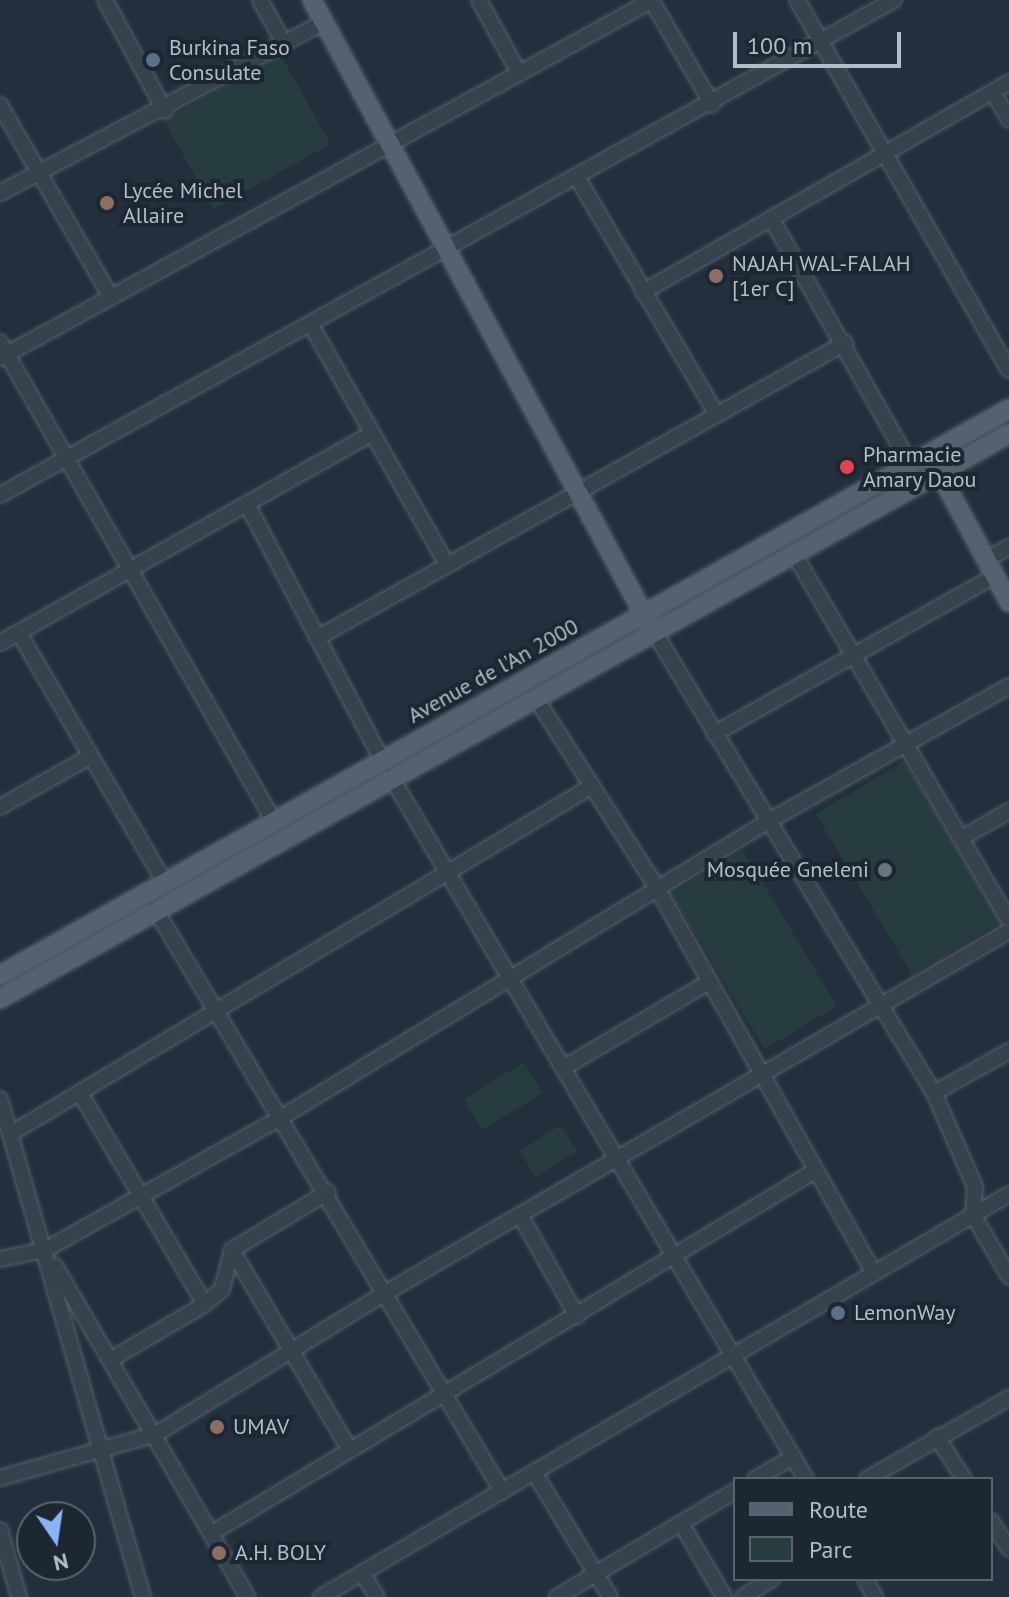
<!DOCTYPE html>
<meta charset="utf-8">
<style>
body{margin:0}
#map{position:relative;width:1009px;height:1597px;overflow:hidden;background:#242f3e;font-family:"PT Sans",sans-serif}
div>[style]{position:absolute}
.green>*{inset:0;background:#263c3f;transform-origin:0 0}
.roads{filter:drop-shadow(0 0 2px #565f6c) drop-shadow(0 0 2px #565f6c)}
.minor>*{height:14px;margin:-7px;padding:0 7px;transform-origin:7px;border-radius:7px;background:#38414e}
.major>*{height:18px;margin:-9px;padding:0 9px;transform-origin:9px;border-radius:9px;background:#56606e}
.dots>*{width:22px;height:22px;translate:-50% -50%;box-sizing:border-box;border:4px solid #1d2633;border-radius:50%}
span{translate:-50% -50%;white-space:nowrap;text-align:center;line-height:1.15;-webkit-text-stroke:8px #1d2633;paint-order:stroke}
.poi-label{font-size:22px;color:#b4bcc9}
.left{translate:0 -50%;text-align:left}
.right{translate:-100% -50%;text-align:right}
.street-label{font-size:22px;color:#b4bcc9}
.legend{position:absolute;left:733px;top:1477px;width:260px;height:104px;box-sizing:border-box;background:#1d2633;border:2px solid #59626f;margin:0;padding:10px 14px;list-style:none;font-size:24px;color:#b4bcc9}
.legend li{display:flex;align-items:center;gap:16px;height:40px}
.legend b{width:40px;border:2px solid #59626f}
.north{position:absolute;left:16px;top:1501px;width:80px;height:80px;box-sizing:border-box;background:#1d2633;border:2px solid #59626f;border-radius:50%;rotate:167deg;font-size:22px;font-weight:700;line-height:32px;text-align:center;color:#b4bcc9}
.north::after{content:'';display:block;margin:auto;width:28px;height:36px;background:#8ab4f8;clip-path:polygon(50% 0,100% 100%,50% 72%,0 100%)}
.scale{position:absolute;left:733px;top:32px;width:168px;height:36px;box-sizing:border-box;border:4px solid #b4bcc9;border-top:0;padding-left:10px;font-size:24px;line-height:28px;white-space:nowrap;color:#b4bcc9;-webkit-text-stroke:6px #1d2633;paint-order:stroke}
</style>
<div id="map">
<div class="green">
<div style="left:281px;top:55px;width:102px;height:134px;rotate:61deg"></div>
<div style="left:904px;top:761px;width:188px;height:103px;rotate:59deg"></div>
<div style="left:743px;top:850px;width:182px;height:84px;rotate:59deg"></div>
<div style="left:524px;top:1062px;width:36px;height:71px;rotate:58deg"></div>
<div style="left:561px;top:1125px;width:31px;height:49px;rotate:58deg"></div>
</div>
<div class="roads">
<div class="minor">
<div style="left:105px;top:0;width:126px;rotate:61.6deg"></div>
<div style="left:260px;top:0;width:51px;rotate:60.9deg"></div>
<div style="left:479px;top:0;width:83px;rotate:61.3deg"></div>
<div style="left:651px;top:0;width:121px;rotate:59.6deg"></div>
<div style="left:797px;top:0;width:426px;rotate:60.2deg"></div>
<div style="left:993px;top:92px;width:32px;rotate:60deg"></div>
<div style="left:0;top:105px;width:222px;rotate:60deg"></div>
<div style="left:578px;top:179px;width:274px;rotate:59.5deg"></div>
<div style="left:0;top:193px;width:366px;rotate:-27.8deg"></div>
<div style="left:771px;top:218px;width:284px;rotate:60.5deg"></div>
<div style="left:643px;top:292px;width:422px;rotate:-29.8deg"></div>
<div style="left:312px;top:327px;width:274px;rotate:60.4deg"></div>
<div style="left:0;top:342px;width:548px;rotate:60.26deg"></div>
<div style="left:0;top:358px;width:742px;rotate:-28.74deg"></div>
<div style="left:0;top:495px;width:1022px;rotate:-28.97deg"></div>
<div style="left:247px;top:504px;width:289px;rotate:62.2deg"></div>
<div style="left:794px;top:554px;width:425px;rotate:59.6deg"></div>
<div style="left:984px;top:561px;width:29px;rotate:-29deg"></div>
<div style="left:653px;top:630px;width:542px;rotate:58.75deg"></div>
<div style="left:934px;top:1093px;width:103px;rotate:66.4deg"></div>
<div style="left:975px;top:1187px;width:28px;rotate:94deg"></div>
<div style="left:973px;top:1215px;width:71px;rotate:59.5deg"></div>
<div style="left:19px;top:633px;width:287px;rotate:59.7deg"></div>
<div style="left:317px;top:638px;width:605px;rotate:-29.19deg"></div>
<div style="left:0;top:643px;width:427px;rotate:-29.4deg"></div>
<div style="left:535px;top:697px;width:227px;rotate:57.4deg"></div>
<div style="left:657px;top:888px;width:442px;rotate:60.6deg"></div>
<div style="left:714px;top:734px;width:320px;rotate:-29.4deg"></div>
<div style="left:391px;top:777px;width:815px;rotate:59.41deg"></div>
<div style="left:0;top:807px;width:104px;rotate:-29.3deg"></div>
<div style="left:962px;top:838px;width:54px;rotate:-29.9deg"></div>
<div style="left:155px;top:909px;width:678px;rotate:59.2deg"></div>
<div style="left:563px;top:1068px;width:169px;rotate:-30.5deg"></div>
<div style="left:80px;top:1093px;width:245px;rotate:59.4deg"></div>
<div style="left:934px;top:1093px;width:86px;rotate:-29.2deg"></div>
<div style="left:0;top:1099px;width:518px;rotate:73.98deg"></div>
<div style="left:12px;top:1133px;width:676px;rotate:-30.89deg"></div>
<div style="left:520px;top:1215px;width:116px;rotate:60.6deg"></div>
<div style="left:232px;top:1250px;width:232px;rotate:59.5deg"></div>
<div style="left:0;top:1259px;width:46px;rotate:-11.3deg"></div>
<div style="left:45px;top:1250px;width:272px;rotate:-29.3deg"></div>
<div style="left:282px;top:1117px;width:568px;rotate:-31.31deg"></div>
<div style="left:767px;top:822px;width:278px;rotate:-29.3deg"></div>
<div style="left:55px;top:1266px;width:383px;rotate:59.8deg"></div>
<div style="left:110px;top:1360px;width:110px;rotate:-30.5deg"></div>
<div style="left:205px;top:1304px;width:23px;rotate:-41deg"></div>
<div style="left:222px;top:1289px;width:40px;rotate:-75.6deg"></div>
<div style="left:232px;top:1250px;width:112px;rotate:-31.1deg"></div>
<div style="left:937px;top:1437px;width:50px;rotate:57.3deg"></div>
<div style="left:534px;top:1472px;width:146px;rotate:58.7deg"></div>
<div style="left:0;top:1478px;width:162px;rotate:-15.8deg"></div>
<div style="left:156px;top:1434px;width:271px;rotate:-31.6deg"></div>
<div style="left:387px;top:1292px;width:719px;rotate:-30.13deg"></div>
<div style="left:755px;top:1479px;width:44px;rotate:-30.1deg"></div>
<div style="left:867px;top:1479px;width:163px;rotate:-29.7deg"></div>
<div style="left:991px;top:1521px;width:33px;rotate:57deg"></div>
<div style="left:681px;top:1523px;width:86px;rotate:59.8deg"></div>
<div style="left:0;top:1530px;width:70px;rotate:74.2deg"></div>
<div style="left:212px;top:1533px;width:703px;rotate:-30.98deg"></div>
<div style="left:362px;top:1573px;width:28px;rotate:58deg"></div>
<div style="left:865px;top:1579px;width:21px;rotate:61deg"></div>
<div style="left:321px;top:1597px;width:797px;rotate:-30.36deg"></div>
<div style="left:557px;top:1597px;width:207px;rotate:-30.8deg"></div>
<div style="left:743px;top:1597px;width:34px;rotate:-32deg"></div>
</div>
<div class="major">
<div style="left:312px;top:0;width:709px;rotate:61.63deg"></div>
<div style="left:935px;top:465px;width:156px;rotate:61.6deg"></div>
<div style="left:0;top:975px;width:1157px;rotate:-29.29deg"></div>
<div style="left:0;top:999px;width:1156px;rotate:-29.25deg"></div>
</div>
</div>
<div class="dots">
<div style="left:153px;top:60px;background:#5c6f8a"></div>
<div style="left:107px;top:203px;background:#8d6e63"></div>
<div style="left:716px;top:276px;background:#8d6e63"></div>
<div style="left:847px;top:467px;background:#e0444e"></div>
<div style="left:885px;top:870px;background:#6b7280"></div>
<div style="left:838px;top:1313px;background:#5c6f8a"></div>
<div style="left:217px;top:1427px;background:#8d6e63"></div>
<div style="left:219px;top:1553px;background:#8d6e63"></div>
</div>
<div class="poi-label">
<span class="left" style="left:169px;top:60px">Burkina Faso<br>Consulate</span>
<span class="left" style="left:123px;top:203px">Lycée Michel<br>Allaire</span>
<span class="left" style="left:732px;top:276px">NAJAH WAL-FALAH<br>[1er C]</span>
<span class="left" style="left:863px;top:467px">Pharmacie<br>Amary Daou</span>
<span class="right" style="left:869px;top:870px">Mosquée Gneleni</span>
<span class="left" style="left:854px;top:1313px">LemonWay</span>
<span class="left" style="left:233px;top:1427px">UMAV</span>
<span class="left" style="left:235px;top:1553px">A.H. BOLY</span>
</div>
<div class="street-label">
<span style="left:493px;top:671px;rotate:-29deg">Avenue de l'An 2000</span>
</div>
<ul class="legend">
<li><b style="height:10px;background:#56606e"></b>Route</li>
<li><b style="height:22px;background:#263c3f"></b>Parc</li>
</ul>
<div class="north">N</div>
<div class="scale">100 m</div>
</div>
